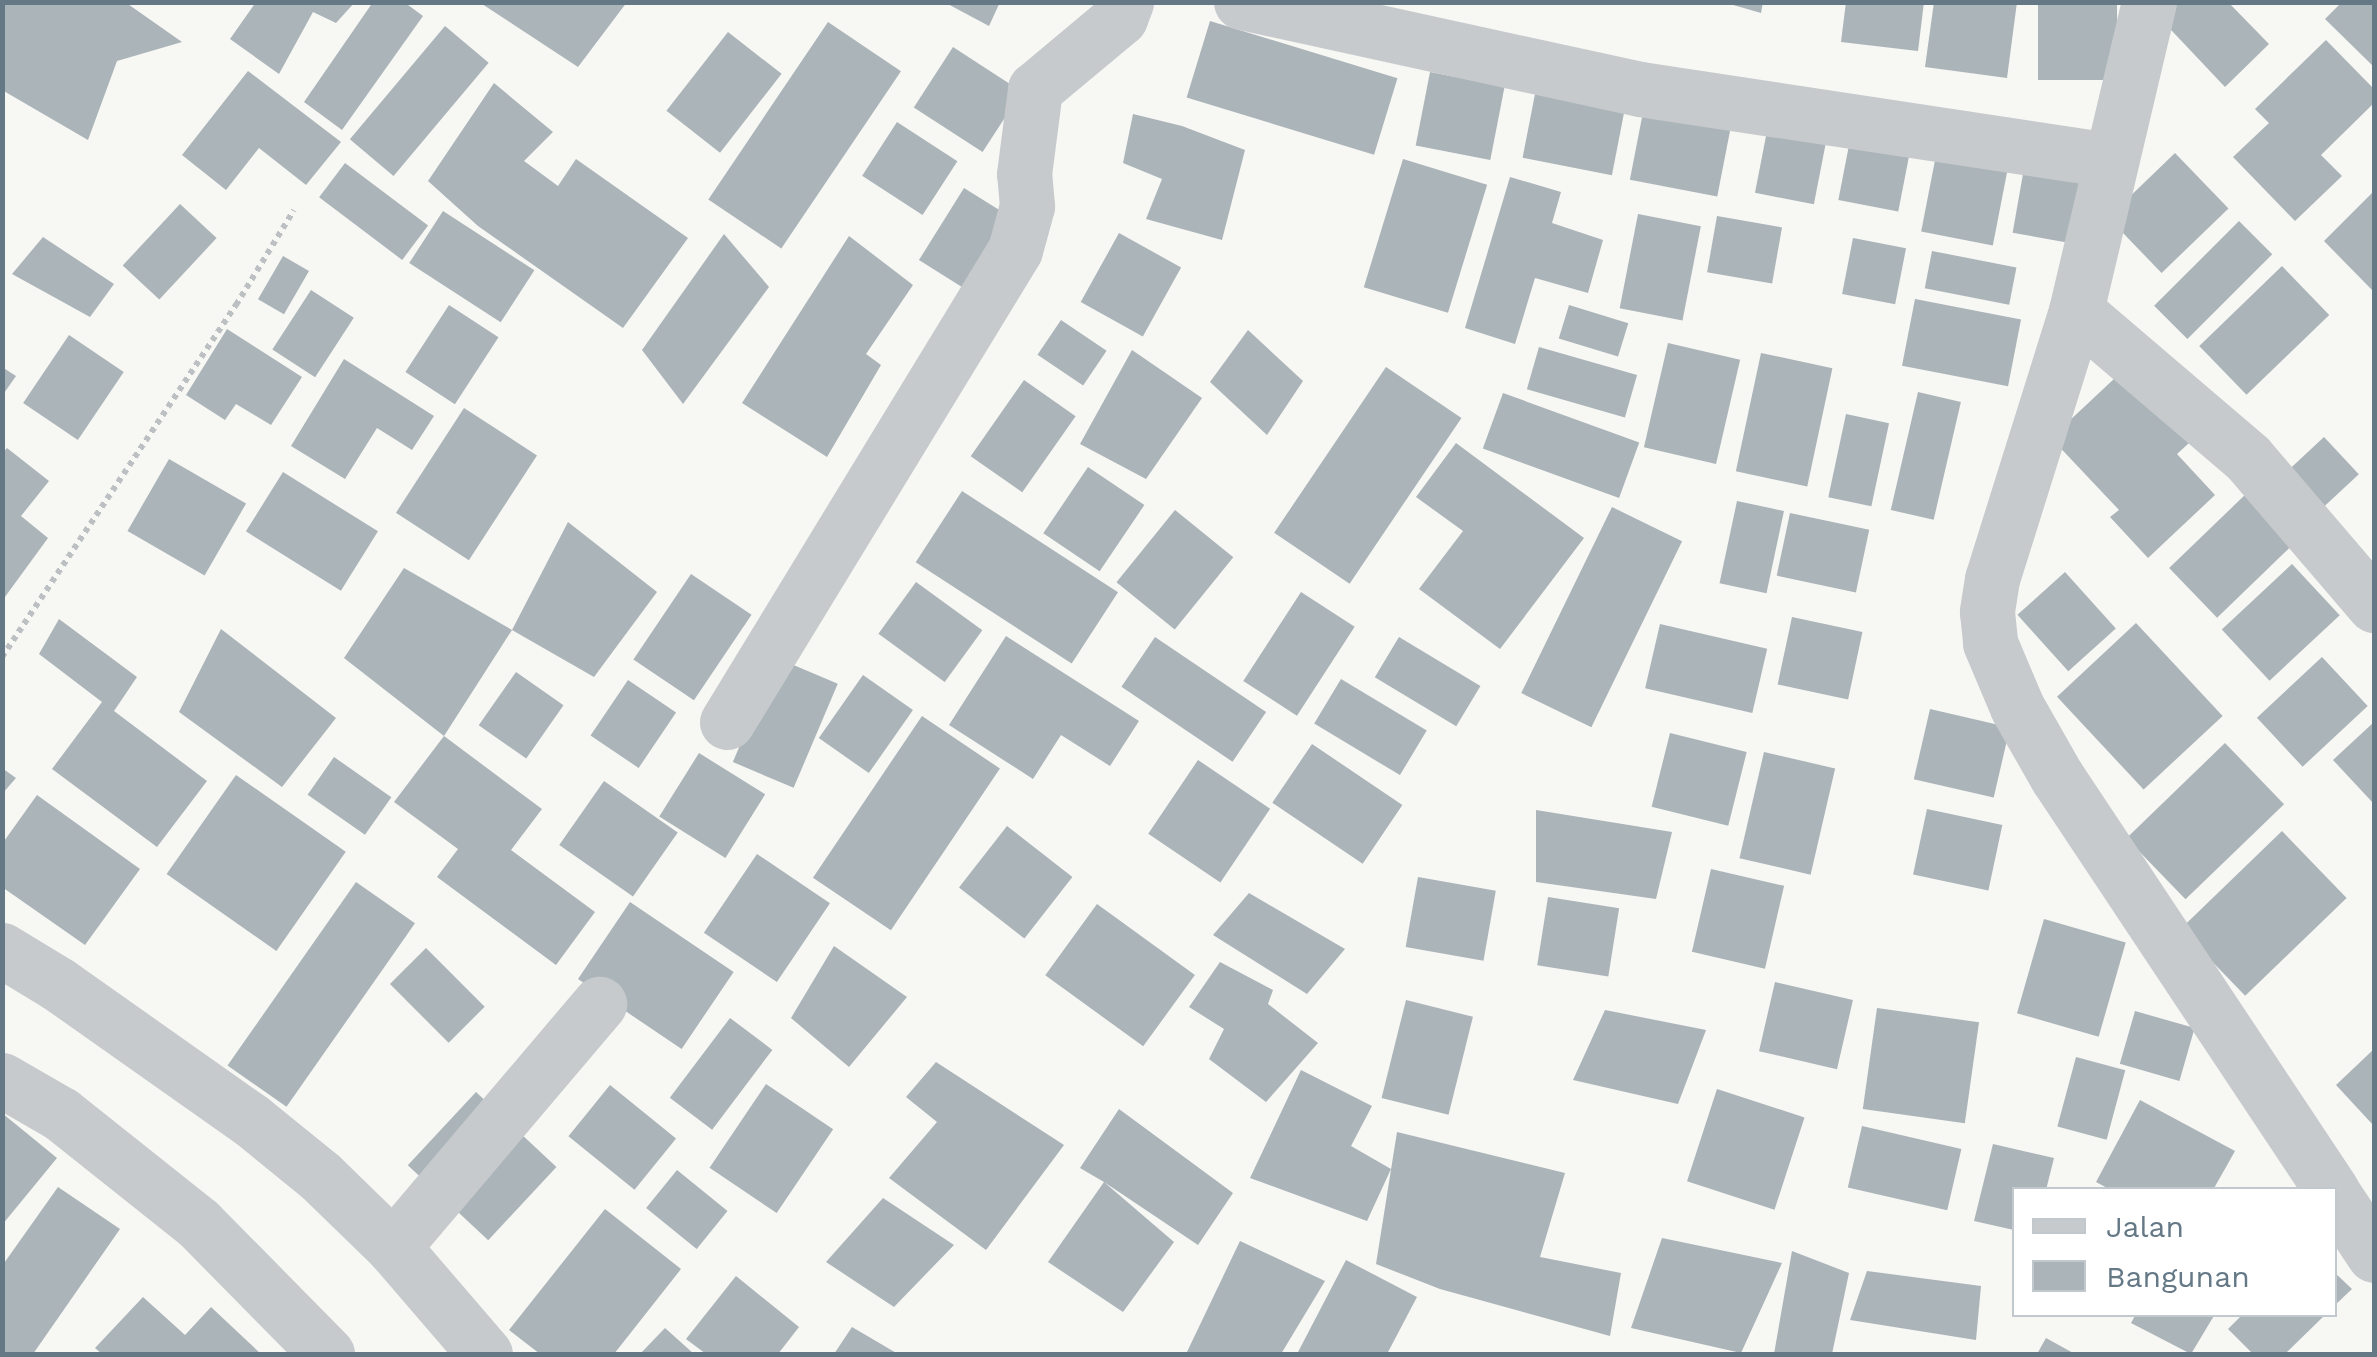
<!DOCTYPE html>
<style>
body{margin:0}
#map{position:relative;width:2377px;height:1357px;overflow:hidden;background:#f7f7f3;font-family:"Work Sans",sans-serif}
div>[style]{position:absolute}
.building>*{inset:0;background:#abb4b9;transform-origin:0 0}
.path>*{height:6px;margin-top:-3px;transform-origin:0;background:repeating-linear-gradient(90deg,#bdc0c2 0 5px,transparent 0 10px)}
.street>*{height:55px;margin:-27.5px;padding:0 27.5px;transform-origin:27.5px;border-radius:27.5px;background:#c6cacd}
span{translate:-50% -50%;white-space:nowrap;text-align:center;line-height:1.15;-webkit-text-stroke:10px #fff;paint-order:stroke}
.frame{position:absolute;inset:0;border:5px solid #647886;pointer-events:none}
.legend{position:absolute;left:2012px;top:1187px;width:325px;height:130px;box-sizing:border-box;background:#fff;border:2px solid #c1c9cf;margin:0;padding:12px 18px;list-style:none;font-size:30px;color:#647886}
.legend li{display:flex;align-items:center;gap:20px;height:50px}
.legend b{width:50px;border:2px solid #c1c9cf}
</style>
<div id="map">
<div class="building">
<div style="clip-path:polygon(2px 2px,125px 2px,182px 42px,117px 61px,88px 140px,2px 90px)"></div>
<div style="clip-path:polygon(256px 2px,355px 2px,336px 23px,313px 12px,279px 74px,230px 39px)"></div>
<div style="clip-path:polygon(373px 2px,404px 2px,423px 16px,342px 130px,304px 102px)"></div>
<div style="clip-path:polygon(479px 2px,627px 2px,578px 67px)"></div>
<div style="clip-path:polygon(944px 2px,1000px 2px,989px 26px)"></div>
<div style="clip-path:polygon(1723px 2px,1763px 2px,1761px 13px)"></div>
<div style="clip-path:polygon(1846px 2px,1924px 2px,1918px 51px,1841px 42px)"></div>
<div style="clip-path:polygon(1934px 2px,2017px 2px,2007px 78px,1925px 67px)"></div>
<div style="left:2038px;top:2px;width:79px;height:78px"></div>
<div style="clip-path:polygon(2169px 2px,2228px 2px,2269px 44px,2225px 87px,2156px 14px)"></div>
<div style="clip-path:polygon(2342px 2px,2374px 2px,2374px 67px,2325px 19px)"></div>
<div style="left:1210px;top:21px;width:196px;height:80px;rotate:17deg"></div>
<div style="left:828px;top:22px;width:88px;height:214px;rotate:34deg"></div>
<div style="left:445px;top:26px;width:57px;height:148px;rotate:40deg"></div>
<div style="left:728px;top:32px;width:68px;height:100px;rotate:38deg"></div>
<div style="clip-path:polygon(2326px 40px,2374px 89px,2374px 103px,2321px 155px,2342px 176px,2295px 221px,2233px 157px,2269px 123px,2255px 109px)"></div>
<div style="left:953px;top:47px;width:82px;height:72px;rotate:33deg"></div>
<div style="clip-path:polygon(248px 71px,341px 142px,306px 185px,259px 148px,226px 190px,182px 155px)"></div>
<div style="left:1430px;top:72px;width:76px;height:75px;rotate:11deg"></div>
<div style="clip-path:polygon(494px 83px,553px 132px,524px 161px,558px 186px,576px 159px,688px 238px,623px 328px,478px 226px,428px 181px)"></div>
<div style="left:1535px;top:94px;width:91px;height:65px;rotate:11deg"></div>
<div style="left:1644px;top:107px;width:89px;height:74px;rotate:11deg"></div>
<div style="clip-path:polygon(1133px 114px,1182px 126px,1245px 150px,1222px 240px,1146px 219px,1162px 179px,1123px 163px)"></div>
<div style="left:897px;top:122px;width:72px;height:64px;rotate:33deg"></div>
<div style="left:1767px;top:131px;width:60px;height:63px;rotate:11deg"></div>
<div style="left:1850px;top:140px;width:61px;height:61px;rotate:11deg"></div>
<div style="left:1937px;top:150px;width:73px;height:83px;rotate:11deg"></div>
<div style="left:2175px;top:153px;width:77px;height:93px;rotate:46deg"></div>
<div style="left:2026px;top:157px;width:58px;height:77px;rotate:10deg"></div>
<div style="left:1403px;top:159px;width:88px;height:134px;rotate:17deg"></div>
<div style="left:345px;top:163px;width:104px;height:43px;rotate:37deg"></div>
<div style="clip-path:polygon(1510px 177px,1561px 192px,1552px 223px,1603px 240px,1588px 293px,1535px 278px,1515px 344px,1465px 328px)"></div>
<div style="left:964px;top:188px;width:61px;height:85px;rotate:32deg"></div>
<div style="clip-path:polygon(2374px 191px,2374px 292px,2324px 241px)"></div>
<div style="left:180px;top:204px;width:50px;height:84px;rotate:43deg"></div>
<div style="left:443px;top:211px;width:109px;height:62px;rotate:33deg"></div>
<div style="left:1638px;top:214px;width:64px;height:96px;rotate:11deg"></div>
<div style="left:1717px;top:216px;width:66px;height:57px;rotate:10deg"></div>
<div style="left:2239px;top:221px;width:47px;height:120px;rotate:45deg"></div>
<div style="left:1119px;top:233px;width:71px;height:79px;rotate:29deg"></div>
<div style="clip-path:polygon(724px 234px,769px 287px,683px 404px,642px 350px)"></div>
<div style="clip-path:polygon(849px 236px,913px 285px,866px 354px,881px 365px,827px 457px,742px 403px)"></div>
<div style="clip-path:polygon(43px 237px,114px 284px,90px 317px,12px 274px)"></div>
<div style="left:1853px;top:238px;width:54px;height:57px;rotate:11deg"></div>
<div style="left:1932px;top:251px;width:86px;height:38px;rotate:11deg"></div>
<div style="left:283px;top:256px;width:30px;height:50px;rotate:30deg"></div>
<div style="left:2282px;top:266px;width:68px;height:115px;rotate:46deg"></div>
<div style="left:311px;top:290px;width:51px;height:71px;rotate:33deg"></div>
<div style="left:1915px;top:299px;width:108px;height:68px;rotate:11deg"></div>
<div style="left:449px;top:305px;width:59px;height:80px;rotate:33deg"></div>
<div style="left:1569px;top:305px;width:62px;height:35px;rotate:17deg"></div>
<div style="left:1061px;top:320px;width:55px;height:42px;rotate:34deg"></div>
<div style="clip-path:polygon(227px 329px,302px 377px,271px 425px,236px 404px,225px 420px,186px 395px)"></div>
<div style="clip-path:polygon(1248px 330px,1303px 381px,1267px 435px,1210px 382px)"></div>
<div style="left:69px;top:335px;width:66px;height:82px;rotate:34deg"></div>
<div style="left:1668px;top:343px;width:74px;height:107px;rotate:13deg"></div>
<div style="left:1539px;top:347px;width:102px;height:44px;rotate:16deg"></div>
<div style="clip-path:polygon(1132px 350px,1202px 398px,1146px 479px,1080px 444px)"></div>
<div style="left:1761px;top:353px;width:73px;height:121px;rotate:12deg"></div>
<div style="clip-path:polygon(344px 359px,434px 416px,412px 450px,377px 428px,345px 479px,291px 446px)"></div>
<div style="clip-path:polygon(2132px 362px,2200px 433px,2177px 454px,2215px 495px,2148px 558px,2110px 517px,2119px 510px,2051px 438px)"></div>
<div style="clip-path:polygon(2px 367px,16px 376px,2px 396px)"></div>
<div style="left:1386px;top:367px;width:91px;height:200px;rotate:34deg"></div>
<div style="left:1024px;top:380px;width:63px;height:93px;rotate:35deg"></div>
<div style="left:1918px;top:392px;width:44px;height:121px;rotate:13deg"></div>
<div style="left:1503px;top:393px;width:145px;height:59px;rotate:20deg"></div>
<div style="left:464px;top:408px;width:87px;height:125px;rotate:33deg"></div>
<div style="left:1846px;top:414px;width:44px;height:85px;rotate:12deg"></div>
<div style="left:2324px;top:437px;width:51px;height:51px;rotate:47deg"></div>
<div style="clip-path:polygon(1456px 443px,1584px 538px,1500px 649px,1419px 589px,1463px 531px,1416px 497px)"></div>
<div style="clip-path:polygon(7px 448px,49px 481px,21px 516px,48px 538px,2px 601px,2px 454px)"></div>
<div style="left:169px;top:459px;width:89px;height:83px;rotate:30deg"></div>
<div style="left:1088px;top:467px;width:68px;height:80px;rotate:34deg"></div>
<div style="left:283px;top:472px;width:112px;height:70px;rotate:32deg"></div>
<div style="left:962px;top:491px;width:186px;height:85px;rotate:33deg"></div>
<div style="left:2249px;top:491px;width:69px;height:111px;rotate:46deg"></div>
<div style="left:1737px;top:501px;width:48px;height:84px;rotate:12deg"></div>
<div style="left:1612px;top:507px;width:78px;height:207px;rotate:26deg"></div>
<div style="left:1175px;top:510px;width:75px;height:93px;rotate:39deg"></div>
<div style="left:1790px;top:513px;width:81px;height:64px;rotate:12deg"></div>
<div style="clip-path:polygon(568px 522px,657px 592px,594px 677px,512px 630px)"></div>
<div style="left:2292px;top:564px;width:70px;height:96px;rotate:47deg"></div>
<div style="clip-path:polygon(404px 568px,512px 630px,444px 736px,344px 658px)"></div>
<div style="left:2065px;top:572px;width:76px;height:64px;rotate:48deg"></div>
<div style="left:691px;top:574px;width:73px;height:103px;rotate:34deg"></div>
<div style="left:916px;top:582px;width:82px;height:64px;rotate:36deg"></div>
<div style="left:1301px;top:592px;width:64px;height:106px;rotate:33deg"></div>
<div style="left:1792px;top:617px;width:72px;height:69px;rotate:12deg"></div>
<div style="clip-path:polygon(59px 619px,137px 677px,114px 711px,207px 781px,157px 847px,52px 769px,102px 702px,39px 654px)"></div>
<div style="left:2136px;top:623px;width:127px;height:108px;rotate:47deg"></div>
<div style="left:1660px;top:624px;width:110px;height:66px;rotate:13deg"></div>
<div style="clip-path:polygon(221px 629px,336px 718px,282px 787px,179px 712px)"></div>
<div style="clip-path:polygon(1006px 636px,1139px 721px,1110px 766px,1061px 735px,1033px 779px,949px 725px)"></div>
<div style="left:1155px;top:637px;width:134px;height:60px;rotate:34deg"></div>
<div style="left:1399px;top:637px;width:95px;height:47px;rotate:31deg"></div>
<div style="left:2322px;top:657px;width:67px;height:89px;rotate:47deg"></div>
<div style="left:777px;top:658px;width:66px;height:113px;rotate:23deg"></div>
<div style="left:516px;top:672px;width:58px;height:65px;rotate:35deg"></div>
<div style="left:863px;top:675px;width:61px;height:77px;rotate:35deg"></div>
<div style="left:1341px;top:679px;width:100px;height:52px;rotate:31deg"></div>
<div style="left:628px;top:680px;width:58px;height:67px;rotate:34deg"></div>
<div style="left:1930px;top:709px;width:82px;height:72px;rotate:13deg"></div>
<div style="left:922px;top:716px;width:94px;height:195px;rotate:34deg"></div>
<div style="clip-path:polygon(2374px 722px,2374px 804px,2333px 760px)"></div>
<div style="left:1670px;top:733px;width:79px;height:76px;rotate:14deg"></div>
<div style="clip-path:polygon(444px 736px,542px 809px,511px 850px,595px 912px,556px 965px,437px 877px,458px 849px,394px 802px)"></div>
<div style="left:2225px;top:743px;width:85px;height:137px;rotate:46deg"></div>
<div style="left:1312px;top:744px;width:109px;height:71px;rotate:34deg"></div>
<div style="left:1764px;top:752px;width:73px;height:109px;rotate:13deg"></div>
<div style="left:699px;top:753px;width:78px;height:75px;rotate:32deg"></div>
<div style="left:334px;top:757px;width:70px;height:46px;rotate:35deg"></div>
<div style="left:1198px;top:760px;width:87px;height:89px;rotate:34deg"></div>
<div style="clip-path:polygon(2px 768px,16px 778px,2px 794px)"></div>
<div style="left:236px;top:775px;width:134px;height:121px;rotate:35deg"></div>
<div style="left:604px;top:781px;width:90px;height:78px;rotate:35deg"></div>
<div style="clip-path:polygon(37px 795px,140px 869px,85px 945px,2px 887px,2px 844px)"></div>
<div style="left:1927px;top:809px;width:77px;height:67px;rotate:12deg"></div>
<div style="clip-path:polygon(1536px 810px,1672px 832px,1656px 899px,1536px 882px)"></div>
<div style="left:1007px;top:826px;width:83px;height:78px;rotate:38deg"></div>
<div style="left:2282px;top:831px;width:93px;height:141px;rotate:46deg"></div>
<div style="left:757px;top:854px;width:88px;height:95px;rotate:34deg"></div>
<div style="left:1711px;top:869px;width:75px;height:85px;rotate:13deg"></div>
<div style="left:1418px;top:877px;width:79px;height:71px;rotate:10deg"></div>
<div style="left:356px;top:882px;width:72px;height:224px;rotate:35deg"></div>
<div style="clip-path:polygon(1249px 893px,1345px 949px,1307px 994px,1213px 935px)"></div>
<div style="left:1548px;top:897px;width:72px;height:69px;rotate:9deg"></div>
<div style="left:630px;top:902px;width:125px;height:93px;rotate:34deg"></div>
<div style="left:1097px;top:904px;width:121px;height:88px;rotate:36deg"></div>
<div style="left:2044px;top:919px;width:85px;height:98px;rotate:16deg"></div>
<div style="clip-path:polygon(834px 946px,907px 997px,849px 1067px,791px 1018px)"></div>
<div style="left:426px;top:948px;width:83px;height:51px;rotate:45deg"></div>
<div style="clip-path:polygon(1220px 962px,1273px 990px,1268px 1004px,1318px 1043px,1266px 1102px,1209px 1059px,1224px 1029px,1189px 1007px)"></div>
<div style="left:1775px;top:982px;width:80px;height:71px;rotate:13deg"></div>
<div style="left:1406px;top:1000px;width:69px;height:101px;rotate:14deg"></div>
<div style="left:1877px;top:1008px;width:103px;height:102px;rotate:8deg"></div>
<div style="clip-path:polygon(1605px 1010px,1706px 1030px,1678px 1104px,1573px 1080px)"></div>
<div style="left:2135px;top:1011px;width:62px;height:55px;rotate:16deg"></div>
<div style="left:730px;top:1018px;width:53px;height:100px;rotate:37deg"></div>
<div style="clip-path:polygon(2374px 1049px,2374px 1126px,2336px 1085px)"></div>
<div style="left:2076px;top:1057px;width:51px;height:72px;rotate:15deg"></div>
<div style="clip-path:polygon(936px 1062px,1064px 1145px,986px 1250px,889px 1178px,937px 1122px,906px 1097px)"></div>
<div style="clip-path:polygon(1301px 1070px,1372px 1106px,1351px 1146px,1391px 1169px,1367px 1221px,1250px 1178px)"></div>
<div style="left:766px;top:1084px;width:81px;height:101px;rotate:34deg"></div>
<div style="left:610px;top:1085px;width:85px;height:66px;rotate:39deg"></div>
<div style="left:1717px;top:1089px;width:92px;height:97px;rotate:18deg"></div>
<div style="left:476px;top:1092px;width:110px;height:100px;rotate:43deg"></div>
<div style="clip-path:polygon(2140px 1100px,2235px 1151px,2213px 1190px,2111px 1190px,2096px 1182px)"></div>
<div style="clip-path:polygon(1119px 1109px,1233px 1193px,1198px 1245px,1104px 1182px,1174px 1242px,1123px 1312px,1048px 1262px,1104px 1182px,1080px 1168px)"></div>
<div style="clip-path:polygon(2px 1113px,57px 1158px,2px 1225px)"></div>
<div style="left:1862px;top:1126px;width:102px;height:63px;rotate:13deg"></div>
<div style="clip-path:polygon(1397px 1132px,1565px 1173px,1540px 1257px,1621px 1273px,1610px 1336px,1440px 1289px,1376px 1264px)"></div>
<div style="clip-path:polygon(1993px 1144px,2054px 1158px,2046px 1190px,2014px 1190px,2014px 1230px,1974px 1221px)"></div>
<div style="left:677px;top:1170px;width:65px;height:49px;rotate:39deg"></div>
<div style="clip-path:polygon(58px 1187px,120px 1229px,33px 1354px,2px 1354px,2px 1266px)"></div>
<div style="clip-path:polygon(883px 1198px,954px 1245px,894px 1307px,826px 1262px)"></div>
<div style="clip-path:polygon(605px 1209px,681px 1269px,614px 1354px,540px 1354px,509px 1330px)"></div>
<div style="clip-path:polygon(1662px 1238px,1782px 1263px,1741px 1353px,1631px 1328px)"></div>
<div style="clip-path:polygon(1240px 1241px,1325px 1281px,1281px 1354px,1186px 1354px)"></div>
<div style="clip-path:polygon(1792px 1251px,1849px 1273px,1832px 1354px,1774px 1354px)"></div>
<div style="clip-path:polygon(1346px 1260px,1417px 1297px,1387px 1354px,1297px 1354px)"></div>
<div style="clip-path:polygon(1867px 1271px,1981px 1286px,1976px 1340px,1850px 1320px)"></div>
<div style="clip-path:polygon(2334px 1272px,2352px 1289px,2334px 1306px)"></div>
<div style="clip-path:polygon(736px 1276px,799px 1327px,778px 1354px,706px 1354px,686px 1339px)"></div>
<div style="clip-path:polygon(143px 1297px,185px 1335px,211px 1307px,261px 1354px,102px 1354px,95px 1348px)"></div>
<div style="clip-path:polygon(2136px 1314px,2215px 1314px,2191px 1354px,2131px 1323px)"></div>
<div style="clip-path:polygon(2243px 1314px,2326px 1314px,2285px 1354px,2253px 1354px,2228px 1329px)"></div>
<div style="clip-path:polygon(852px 1327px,898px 1354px,834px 1354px)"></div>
<div style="clip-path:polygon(665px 1328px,694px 1354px,640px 1354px)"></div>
<div style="clip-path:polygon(2046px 1338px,2075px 1354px,2037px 1354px)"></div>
</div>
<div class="path">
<div style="left:2px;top:657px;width:423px;rotate:-56.4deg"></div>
<div style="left:236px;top:305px;width:111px;rotate:-58.6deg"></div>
</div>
<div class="street">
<div style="left:1241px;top:2px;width:408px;rotate:12.3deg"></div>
<div style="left:1640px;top:89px;width:476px;rotate:8.6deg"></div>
<div style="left:2149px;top:2px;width:318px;rotate:103.3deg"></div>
<div style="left:2076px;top:311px;width:226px;rotate:40.5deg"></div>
<div style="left:2248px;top:458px;width:194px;rotate:49.4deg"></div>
<div style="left:2076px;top:311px;width:281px;rotate:107.4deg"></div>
<div style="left:1992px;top:579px;width:33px;rotate:99deg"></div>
<div style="left:1987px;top:612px;width:31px;rotate:84deg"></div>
<div style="left:1990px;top:643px;width:69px;rotate:67.1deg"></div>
<div style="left:2017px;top:707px;width:81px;rotate:60.3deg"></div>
<div style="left:2057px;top:777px;width:496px;rotate:56.4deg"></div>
<div style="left:727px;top:722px;width:553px;rotate:-58.61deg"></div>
<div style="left:1015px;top:250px;width:46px;rotate:-74.7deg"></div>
<div style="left:1027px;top:206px;width:32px;rotate:-95deg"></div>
<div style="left:1024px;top:174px;width:86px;rotate:-82.6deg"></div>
<div style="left:1035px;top:89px;width:111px;rotate:-39.9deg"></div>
<div style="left:1120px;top:18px;width:17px;rotate:-69deg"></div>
<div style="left:2px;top:950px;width:66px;rotate:31.3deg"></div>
<div style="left:58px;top:984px;width:236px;rotate:35.2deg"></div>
<div style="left:251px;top:1120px;width:89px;rotate:39.1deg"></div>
<div style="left:320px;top:1176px;width:102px;rotate:44.2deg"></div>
<div style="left:393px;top:1247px;width:141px;rotate:49.3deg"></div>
<div style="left:2px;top:1080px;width:68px;rotate:30deg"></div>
<div style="left:61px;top:1114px;width:175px;rotate:38.5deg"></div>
<div style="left:198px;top:1223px;width:184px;rotate:45.4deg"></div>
<div style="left:2334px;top:1195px;width:72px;rotate:56.3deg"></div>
<div style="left:393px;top:1247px;width:319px;rotate:-49.7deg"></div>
</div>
<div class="frame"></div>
<ul class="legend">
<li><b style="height:12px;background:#c6cacd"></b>Jalan</li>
<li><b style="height:28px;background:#abb4b9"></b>Bangunan</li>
</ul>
</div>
